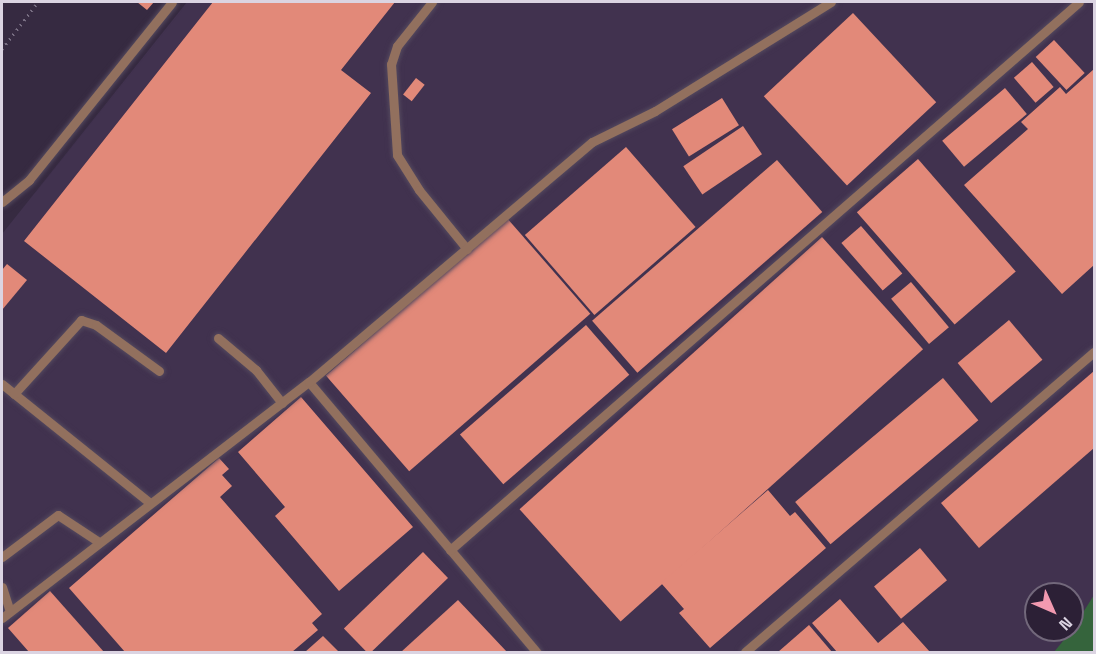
<!DOCTYPE html>
<style>
body{margin:0}
#map{position:relative;width:1096px;height:654px;overflow:hidden;background:#362a41;font-family:"Space Grotesk",sans-serif}
div>[style]{position:absolute}
.built>*{inset:0;background:#41324f}
.green>*{inset:0;background:#35643c}
.building>*{inset:0;background:#e28979;transform-origin:0 0}
.path>*{height:3px;margin-top:-1.5px;transform-origin:0;background:repeating-linear-gradient(90deg,#796f83 0 1.5px,transparent 0 6px)}
.roads{filter:drop-shadow(0 0 2px #54495e) drop-shadow(0 0 2px #54495e)}
.service>*{height:9px;margin:-4.5px;padding:0 4.5px;transform-origin:4.5px;border-radius:4.5px;background:#92705e}
span{translate:-50% -50%;white-space:nowrap;text-align:center;line-height:1.15;-webkit-text-stroke:6px #2c2036;paint-order:stroke}
.frame{position:absolute;inset:0;border:3px solid #dbd4e2;pointer-events:none}
.north{position:absolute;left:1024px;top:582px;width:60px;height:60px;box-sizing:border-box;background:#2c2036;border:2px solid #72687b;border-radius:50%;rotate:135deg;font-size:16px;font-weight:700;line-height:24px;text-align:center;color:#dbd4e2}
.north::after{content:'';display:block;margin:auto;width:21px;height:27px;background:#f29ab0;clip-path:polygon(50% 0,100% 100%,50% 72%,0 100%)}
</style>
<div id="map">
<div class="built">
<div style="clip-path:polygon(evenodd,187px 2px,1094px 2px,1094px 652px,2px 652px,2px 234px,187px 2px,1036px 594px,1072px 594px,1072px 630px,1036px 630px,1036px 594px)"></div>
</div>
<div class="green">
<div style="clip-path:polygon(1094px 595px,1094px 652px,1054px 652px,1072px 630px)"></div>
</div>
<div class="building">
<div style="clip-path:polygon(137px 2px,154px 2px,147px 10px)"></div>
<div style="clip-path:polygon(213px 2px,395px 2px,341px 70px,371px 93px,166px 353px,24px 241px)"></div>
<div style="left:853px;top:13px;width:122px;height:122px;rotate:47deg"></div>
<div style="left:1054px;top:40px;width:45px;height:25px;rotate:47deg"></div>
<div style="left:1032px;top:62px;width:33px;height:24px;rotate:49deg"></div>
<div style="clip-path:polygon(1094px 69px,1094px 265px,1062px 294px,964px 185px,1028px 129px,1021px 122px,1060px 87px,1066px 94px)"></div>
<div style="left:416px;top:78px;width:11px;height:21px;rotate:38deg"></div>
<div style="left:1005px;top:88px;width:34px;height:82px;rotate:50deg"></div>
<div style="left:722px;top:98px;width:32px;height:59px;rotate:58deg"></div>
<div style="left:743px;top:126px;width:34px;height:72px;rotate:56deg"></div>
<div style="left:626px;top:147px;width:106px;height:134px;rotate:49deg"></div>
<div style="left:918px;top:159px;width:149px;height:81px;rotate:49deg"></div>
<div style="left:777px;top:160px;width:69px;height:245px;rotate:49deg"></div>
<div style="left:507px;top:218px;width:127px;height:240px;rotate:49deg"></div>
<div style="left:861px;top:226px;width:63px;height:26px;rotate:49deg"></div>
<div style="left:822px;top:237px;width:151px;height:407px;rotate:48deg"></div>
<div style="clip-path:polygon(7px 264px,27px 280px,2px 310px,2px 270px)"></div>
<div style="left:911px;top:282px;width:59px;height:26px;rotate:50deg"></div>
<div style="left:1009px;top:320px;width:52px;height:67px;rotate:50deg"></div>
<div style="left:586px;top:325px;width:66px;height:167px;rotate:49deg"></div>
<div style="clip-path:polygon(1094px 371px,1094px 448px,979px 548px,941px 503px)"></div>
<div style="left:943px;top:378px;width:55px;height:193px;rotate:50deg"></div>
<div style="clip-path:polygon(301px 397px,413px 527px,339px 591px,275px 516px,285px 507px,238px 452px)"></div>
<div style="clip-path:polygon(219px 458px,229px 469px,222px 475px,232px 486px,220px 497px,322px 614px,312px 623px,318px 630px,292px 652px,125px 652px,69px 588px)"></div>
<div style="clip-path:polygon(768px 490px,790px 516px,795px 512px,826px 548px,710px 648px,679px 613px,684px 609px,661px 583px)"></div>
<div style="left:920px;top:548px;width:42px;height:60px;rotate:50deg"></div>
<div style="left:423px;top:552px;width:36px;height:110px;rotate:46deg"></div>
<div style="clip-path:polygon(50px 591px,104px 652px,29px 652px,8px 628px)"></div>
<div style="clip-path:polygon(840px 599px,878px 643px,903px 622px,930px 652px,837px 652px,812px 623px)"></div>
<div style="clip-path:polygon(458px 600px,507px 652px,401px 652px)"></div>
<div style="clip-path:polygon(809px 625px,832px 652px,778px 652px)"></div>
<div style="clip-path:polygon(323px 636px,339px 652px,305px 652px)"></div>
</div>
<div class="path">
<div style="left:2px;top:49px;width:59px;rotate:-52.5deg"></div>
</div>
<div class="roads">
<div class="service">
<div style="left:432px;top:2px;width:56px;rotate:128.5deg"></div>
<div style="left:397px;top:46px;width:19px;rotate:108deg"></div>
<div style="left:391px;top:64px;width:91px;rotate:86.2deg"></div>
<div style="left:397px;top:155px;width:41px;rotate:57.8deg"></div>
<div style="left:419px;top:190px;width:76px;rotate:50.9deg"></div>
<div style="left:2px;top:202px;width:35px;rotate:-39deg"></div>
<div style="left:29px;top:180px;width:228px;rotate:-51.2deg"></div>
<div style="left:218px;top:338px;width:50px;rotate:40.1deg"></div>
<div style="left:256px;top:370px;width:42px;rotate:51.8deg"></div>
<div style="left:309px;top:382px;width:353px;rotate:49.9deg"></div>
<div style="left:2px;top:384px;width:190px;rotate:38.8deg"></div>
<div style="left:14px;top:394px;width:100px;rotate:-47.8deg"></div>
<div style="left:81px;top:320px;width:16px;rotate:18deg"></div>
<div style="left:96px;top:325px;width:78px;rotate:36.1deg"></div>
<div style="left:450px;top:550px;width:834px;rotate:-41.06deg"></div>
<div style="left:2px;top:557px;width:70px;rotate:-36.9deg"></div>
<div style="left:58px;top:515px;width:49px;rotate:33.4deg"></div>
<div style="left:2px;top:587px;width:25px;rotate:72deg"></div>
<div style="left:2px;top:618px;width:387px;rotate:-37.6deg"></div>
<div style="left:309px;top:382px;width:371px;rotate:-40.3deg"></div>
<div style="left:592px;top:142px;width:70px;rotate:-26.2deg"></div>
<div style="left:655px;top:111px;width:207px;rotate:-31.8deg"></div>
<div style="left:745px;top:652px;width:460px;rotate:-40.7deg"></div>
</div>
</div>
<div class="frame"></div>
<div class="north">N</div>
</div>
